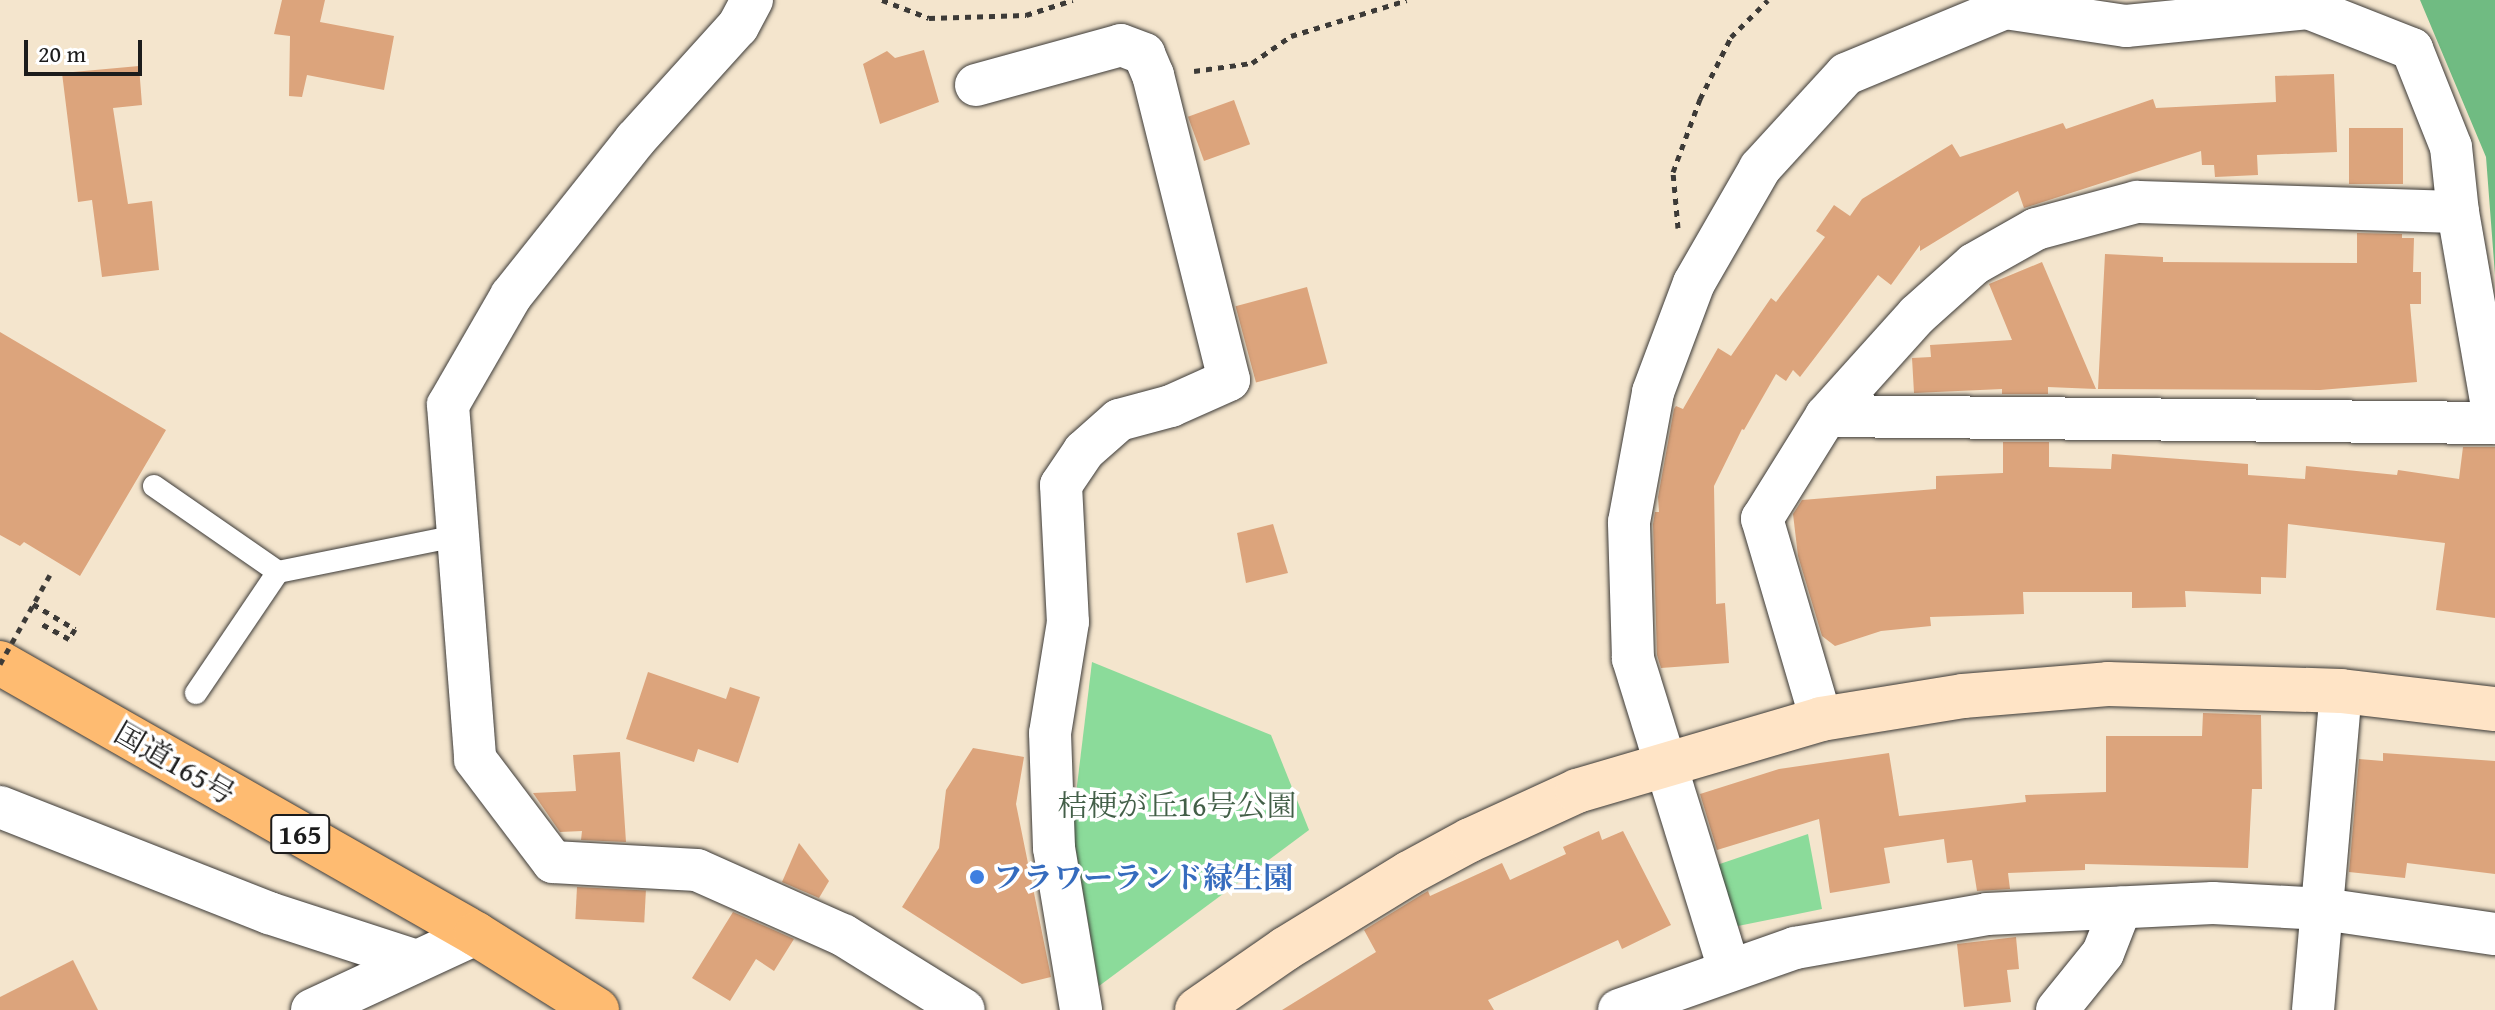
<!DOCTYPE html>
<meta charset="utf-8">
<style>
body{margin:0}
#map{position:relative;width:2495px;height:1010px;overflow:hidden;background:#f4e5cd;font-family:"Gentium Book Plus","Noto Serif JP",serif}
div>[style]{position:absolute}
.green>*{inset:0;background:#8bdb9a}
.forest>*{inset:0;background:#70bb82}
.building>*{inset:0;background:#dca47c;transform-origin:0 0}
.path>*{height:5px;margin-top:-2.5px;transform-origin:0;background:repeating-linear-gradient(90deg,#3c3a37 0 6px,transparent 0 12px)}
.roads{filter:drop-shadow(0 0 2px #3c3a37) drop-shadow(0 0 2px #3c3a37)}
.lane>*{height:22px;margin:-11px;padding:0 11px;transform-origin:11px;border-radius:11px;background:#fff}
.street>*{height:42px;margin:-21px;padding:0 21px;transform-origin:21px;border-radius:21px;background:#fff}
.secondary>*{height:44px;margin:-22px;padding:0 22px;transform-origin:22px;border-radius:22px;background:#ffe4c6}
.highway>*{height:44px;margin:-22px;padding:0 22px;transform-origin:22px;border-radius:22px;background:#febb71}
.path-bridge>*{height:5px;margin-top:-2.5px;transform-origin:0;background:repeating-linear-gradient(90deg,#3c3a37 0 6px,transparent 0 12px)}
.dots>*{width:22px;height:22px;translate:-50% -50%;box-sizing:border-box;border:4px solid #fff;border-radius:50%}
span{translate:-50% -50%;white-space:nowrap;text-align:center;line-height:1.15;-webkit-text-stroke:7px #fff;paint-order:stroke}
.shield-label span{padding:2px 6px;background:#fff;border:2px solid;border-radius:6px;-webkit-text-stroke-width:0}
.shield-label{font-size:28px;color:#1c1c1c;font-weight:700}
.street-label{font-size:30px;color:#1c1c1c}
.park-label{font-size:30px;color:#435f48}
.shop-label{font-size:30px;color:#366cbe;font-weight:700}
.left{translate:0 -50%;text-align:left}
.scale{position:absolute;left:24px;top:40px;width:118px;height:36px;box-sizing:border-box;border:4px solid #1c1c1c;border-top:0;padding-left:10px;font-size:24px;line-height:28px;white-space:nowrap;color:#1c1c1c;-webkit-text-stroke:6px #fff;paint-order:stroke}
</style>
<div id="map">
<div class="green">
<div style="clip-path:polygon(1092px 662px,1271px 735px,1309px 830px,1099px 986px,1072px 827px)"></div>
<div style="clip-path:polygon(1808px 834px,1822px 909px,1728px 928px,1705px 869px)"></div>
</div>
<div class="forest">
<div style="clip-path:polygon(2420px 0,2495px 0,2495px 275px,2486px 157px)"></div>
</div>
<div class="building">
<div style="clip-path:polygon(282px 0,325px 0,320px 22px,394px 36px,384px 90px,307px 75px,302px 97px,289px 96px,290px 36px,274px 34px)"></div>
<div style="clip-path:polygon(924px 50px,939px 102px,880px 124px,863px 64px,887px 51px,895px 58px)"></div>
<div style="clip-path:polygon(139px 66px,142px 105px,113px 108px,128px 204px,152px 201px,159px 270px,102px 277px,92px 200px,78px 202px,62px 73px)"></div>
<div style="clip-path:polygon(2334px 74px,2337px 152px,2257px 155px,2258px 175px,2215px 177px,2214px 165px,2202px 165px,2201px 151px,2024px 208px,2018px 191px,1920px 251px,1920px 245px,1891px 285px,1878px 275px,1800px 377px,1793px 370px,1786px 381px,1776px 374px,1744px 430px,1742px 429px,1714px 486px,1716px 604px,1725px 603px,1729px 663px,1661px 668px,1657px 655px,1653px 524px,1655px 512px,1659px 512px,1658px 497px,1674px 409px,1676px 406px,1683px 409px,1718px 348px,1731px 356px,1771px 298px,1776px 302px,1825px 237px,1816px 231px,1834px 205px,1850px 216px,1862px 199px,1952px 144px,1960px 157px,2063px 123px,2066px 129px,2153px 99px,2156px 108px,2276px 102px,2275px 76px)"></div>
<div style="left:1234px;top:100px;width:47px;height:49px;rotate:70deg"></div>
<div style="left:2349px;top:128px;width:54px;height:56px"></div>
<div style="clip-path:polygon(2357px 233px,2402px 234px,2402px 238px,2414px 238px,2413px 272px,2421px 272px,2421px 304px,2410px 304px,2417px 382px,2320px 390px,2098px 389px,2105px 254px,2163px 257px,2163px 262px,2357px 263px)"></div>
<div style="clip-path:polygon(2042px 262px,2096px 389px,2048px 387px,2048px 394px,2002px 394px,2002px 389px,1914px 393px,1912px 358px,1931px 357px,1930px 345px,2012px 340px,1989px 284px)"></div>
<div style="left:1307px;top:287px;width:79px;height:74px;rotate:75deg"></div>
<div style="clip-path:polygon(0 332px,166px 430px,80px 576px,24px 542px,20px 546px,0 535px)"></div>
<div style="clip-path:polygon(2003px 442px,2049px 442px,2049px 467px,2111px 469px,2112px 454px,2248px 464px,2248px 475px,2305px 479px,2306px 466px,2397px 475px,2398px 470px,2459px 479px,2463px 447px,2495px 447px,2495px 618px,2436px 610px,2445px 543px,2288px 524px,2286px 578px,2261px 577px,2261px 594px,2185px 591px,2186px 607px,2132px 608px,2132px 592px,2023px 592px,2024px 614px,1930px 617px,1931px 626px,1881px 631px,1835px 646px,1822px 636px,1798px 556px,1793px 514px,1802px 500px,1936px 489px,1936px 476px,2003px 473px)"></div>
<div style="clip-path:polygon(1273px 524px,1288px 573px,1246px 583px,1237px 533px)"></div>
<div style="clip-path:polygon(648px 672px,726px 699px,730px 687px,760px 697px,738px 763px,698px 749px,694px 762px,626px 739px)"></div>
<div style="clip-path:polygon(2203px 713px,2261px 715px,2262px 789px,2252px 789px,2248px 868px,2085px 864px,2085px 870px,2008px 873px,2010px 889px,1977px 891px,1972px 860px,1947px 863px,1944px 839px,1884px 848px,1890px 883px,1830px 893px,1819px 819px,1717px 850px,1700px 794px,1779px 769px,1889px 753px,1899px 816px,2026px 802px,2025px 795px,2106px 792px,2106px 736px,2202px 736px)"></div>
<div style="clip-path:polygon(973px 748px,1024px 757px,1016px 804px,1051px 977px,1022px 984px,902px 907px,939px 848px,946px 790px)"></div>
<div style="clip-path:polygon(620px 752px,626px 842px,581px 840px,582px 831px,560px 832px,533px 793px,576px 791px,573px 755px)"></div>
<div style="clip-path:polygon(2383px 753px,2495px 761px,2495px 874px,2407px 863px,2405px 878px,2349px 872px,2359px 759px,2383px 761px)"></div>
<div style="clip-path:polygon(1599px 831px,1602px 840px,1623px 831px,1671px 925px,1622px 949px,1618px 940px,1488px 1000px,1494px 1010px,1282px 1010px,1376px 952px,1364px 930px,1421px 895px,1428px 891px,1430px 896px,1502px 863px,1510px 880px,1566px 854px,1563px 847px)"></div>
<div style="clip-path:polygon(799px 843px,829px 881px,819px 898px,782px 882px)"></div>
<div style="left:577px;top:887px;width:69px;height:32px;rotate:3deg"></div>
<div style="clip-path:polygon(733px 912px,794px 939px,774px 971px,756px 959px,730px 1001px,692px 978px)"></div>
<div style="clip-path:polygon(2016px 937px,2019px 969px,2007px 970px,2011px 1002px,1964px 1007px,1957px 944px)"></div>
<div style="clip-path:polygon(73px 960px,98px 1010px,0 1010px,0 997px)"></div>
</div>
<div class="path">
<div style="left:882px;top:0;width:50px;rotate:21deg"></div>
<div style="left:929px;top:18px;width:97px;rotate:-1.8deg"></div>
<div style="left:1026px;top:15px;width:49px;rotate:-17.7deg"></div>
<div style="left:1194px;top:71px;width:59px;rotate:-7.9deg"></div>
<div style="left:1252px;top:63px;width:47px;rotate:-34.7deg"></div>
<div style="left:1291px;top:36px;width:121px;rotate:-17.2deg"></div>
<div style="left:1678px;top:228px;width:56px;rotate:-95.1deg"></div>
<div style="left:1673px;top:172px;width:78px;rotate:-69.7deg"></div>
<div style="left:1700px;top:99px;width:69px;rotate:-63.4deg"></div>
<div style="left:1731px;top:37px;width:52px;rotate:-45deg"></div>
<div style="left:33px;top:604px;width:49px;rotate:30.8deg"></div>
<div style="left:75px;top:629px;width:12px;rotate:121deg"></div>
<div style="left:69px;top:639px;width:31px;rotate:-151deg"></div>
</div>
<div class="roads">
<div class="lane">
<div style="left:154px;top:486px;width:151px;rotate:34.7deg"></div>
<div style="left:278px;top:572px;width:182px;rotate:-11.4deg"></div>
<div style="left:196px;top:693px;width:146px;rotate:-55.9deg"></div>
</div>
<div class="street">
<div style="left:752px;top:0;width:30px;rotate:118deg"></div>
<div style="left:738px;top:26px;width:154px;rotate:132.1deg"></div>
<div style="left:635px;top:140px;width:199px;rotate:128.5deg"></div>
<div style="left:511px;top:296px;width:126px;rotate:120deg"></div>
<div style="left:448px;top:405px;width:355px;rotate:85.6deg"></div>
<div style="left:475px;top:759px;width:129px;rotate:52.9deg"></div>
<div style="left:553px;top:862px;width:144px;rotate:3.2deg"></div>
<div style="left:697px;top:870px;width:160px;rotate:24deg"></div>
<div style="left:843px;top:935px;width:142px;rotate:31.8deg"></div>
<div style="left:2308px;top:8px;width:112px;rotate:21.5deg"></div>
<div style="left:2412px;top:49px;width:105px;rotate:68.3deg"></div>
<div style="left:2451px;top:147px;width:65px;rotate:83.9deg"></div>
<div style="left:2458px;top:212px;width:214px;rotate:80.1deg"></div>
<div style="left:976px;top:85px;width:150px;rotate:-15.4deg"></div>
<div style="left:1121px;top:45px;width:25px;rotate:21deg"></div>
<div style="left:1144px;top:54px;width:23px;rotate:67deg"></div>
<div style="left:1153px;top:75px;width:314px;rotate:76deg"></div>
<div style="left:1229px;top:380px;width:64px;rotate:155.9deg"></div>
<div style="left:1171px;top:406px;width:54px;rotate:164.9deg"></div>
<div style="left:1119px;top:420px;width:47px;rotate:138.5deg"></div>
<div style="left:1084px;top:451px;width:41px;rotate:124.1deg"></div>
<div style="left:1061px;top:485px;width:137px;rotate:87.1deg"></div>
<div style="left:1068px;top:622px;width:112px;rotate:99.2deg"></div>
<div style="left:1050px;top:733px;width:115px;rotate:88deg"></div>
<div style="left:1054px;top:848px;width:164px;rotate:80.5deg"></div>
<div style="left:1826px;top:416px;width:669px;rotate:0.6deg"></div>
<div style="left:1821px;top:719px;width:209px;rotate:-106.4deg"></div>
<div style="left:1762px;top:519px;width:121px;rotate:-58.1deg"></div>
<div style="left:1826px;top:416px;width:136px;rotate:-48deg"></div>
<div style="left:1917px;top:315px;width:76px;rotate:-41.8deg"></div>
<div style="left:1974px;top:264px;width:71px;rotate:-29.4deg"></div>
<div style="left:2036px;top:229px;width:105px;rotate:-15deg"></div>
<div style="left:2137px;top:202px;width:321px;rotate:1.8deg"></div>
<div style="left:0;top:807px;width:289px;rotate:21.5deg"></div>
<div style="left:269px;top:913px;width:152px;rotate:18deg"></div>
<div style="left:1729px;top:969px;width:325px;rotate:-107.2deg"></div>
<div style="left:1633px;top:659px;width:137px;rotate:-91.7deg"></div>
<div style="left:1629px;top:522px;width:132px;rotate:-79.5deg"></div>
<div style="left:1653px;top:392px;width:116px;rotate:-69.4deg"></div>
<div style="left:1694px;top:283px;width:133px;rotate:-60.1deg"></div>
<div style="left:1760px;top:168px;width:127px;rotate:-47.5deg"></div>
<div style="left:1846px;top:74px;width:172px;rotate:-22.5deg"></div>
<div style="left:2005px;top:8px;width:122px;rotate:8.5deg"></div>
<div style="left:2126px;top:26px;width:183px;rotate:-5.6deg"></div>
<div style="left:2308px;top:8px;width:16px;rotate:-30deg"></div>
<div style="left:312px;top:1010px;width:181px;rotate:-24.9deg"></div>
<div style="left:1619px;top:1010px;width:187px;rotate:-19.4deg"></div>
<div style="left:1795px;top:948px;width:195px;rotate:-10deg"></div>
<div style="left:1987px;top:914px;width:226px;rotate:-2.8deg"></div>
<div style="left:2213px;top:903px;width:110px;rotate:3.1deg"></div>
<div style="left:2323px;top:909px;width:174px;rotate:8.3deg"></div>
<div style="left:2057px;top:1010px;width:73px;rotate:-51.1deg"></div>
<div style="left:2103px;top:953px;width:49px;rotate:-68.6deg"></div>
<div style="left:2313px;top:1010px;width:320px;rotate:-85deg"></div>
</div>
<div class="secondary">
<div style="left:1197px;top:1010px;width:107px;rotate:-34.7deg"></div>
<div style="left:1285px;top:949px;width:145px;rotate:-31.5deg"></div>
<div style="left:1409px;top:873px;width:69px;rotate:-28.4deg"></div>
<div style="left:1470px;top:840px;width:118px;rotate:-24.6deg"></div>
<div style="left:1577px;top:791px;width:254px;rotate:-16.4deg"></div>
<div style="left:1821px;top:719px;width:144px;rotate:-9.2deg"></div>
<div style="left:1963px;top:696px;width:145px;rotate:-4.7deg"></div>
<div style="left:2108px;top:684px;width:233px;rotate:1.7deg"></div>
<div style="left:2341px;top:691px;width:155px;rotate:6.7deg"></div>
</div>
<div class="highway">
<div style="left:0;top:663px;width:548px;rotate:29.65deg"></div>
<div style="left:476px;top:934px;width:143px;rotate:32.1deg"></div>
</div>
</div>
<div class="path-bridge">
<div style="left:0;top:664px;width:107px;rotate:-60.8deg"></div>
</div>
<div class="dots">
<div style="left:977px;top:877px;background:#3f7fe0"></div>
</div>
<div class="shield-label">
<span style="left:300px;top:834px">165</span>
</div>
<div class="street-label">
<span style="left:175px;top:763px;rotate:30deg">国道165号</span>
</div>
<div class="park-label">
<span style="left:1177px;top:805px">桔梗が丘16号公園</span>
</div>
<div class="shop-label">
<span class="left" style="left:993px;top:877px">フラワーランド緑生園</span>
</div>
<div class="scale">20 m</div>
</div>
